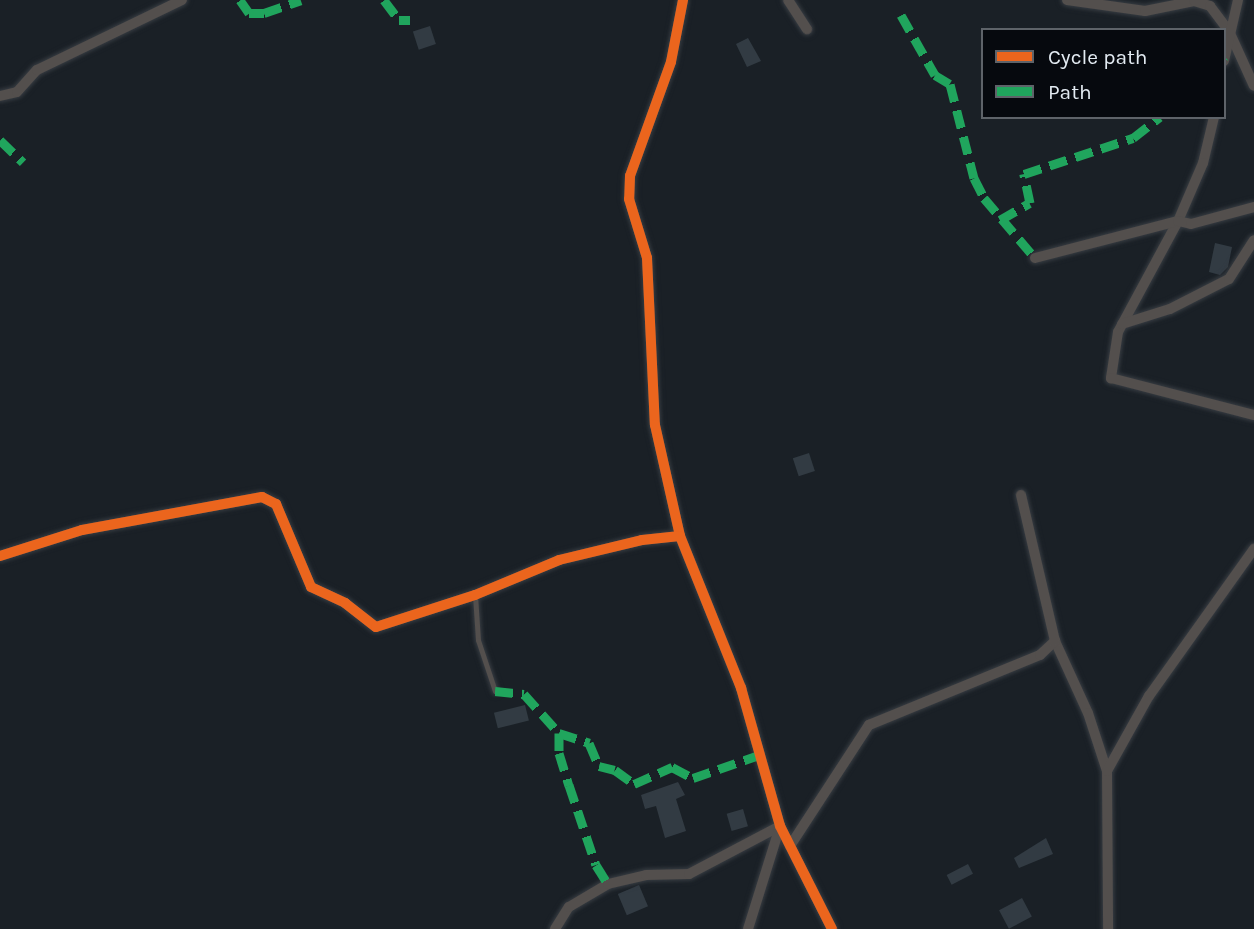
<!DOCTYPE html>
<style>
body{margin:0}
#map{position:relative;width:1254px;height:929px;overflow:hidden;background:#1a2026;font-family:Karla,sans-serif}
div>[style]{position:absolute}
.building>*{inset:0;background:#323b43;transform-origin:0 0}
.roads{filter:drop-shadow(0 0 2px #373c42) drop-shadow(0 0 2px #373c42)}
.lane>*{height:5px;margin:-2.5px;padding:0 2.5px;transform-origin:2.5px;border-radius:2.5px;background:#534f4d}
.street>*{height:10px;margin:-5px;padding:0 5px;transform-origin:5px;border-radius:5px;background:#534f4d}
.quiet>*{height:9px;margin-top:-4.5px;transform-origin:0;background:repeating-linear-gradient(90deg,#20a55d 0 18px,transparent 0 27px)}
.cycleway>*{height:10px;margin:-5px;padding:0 5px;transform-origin:5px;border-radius:5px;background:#eb651d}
span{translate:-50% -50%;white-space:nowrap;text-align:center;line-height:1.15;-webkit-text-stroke:7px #06090e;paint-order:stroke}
.legend{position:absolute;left:981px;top:28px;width:245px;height:91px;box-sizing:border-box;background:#06090e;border:2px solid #5e6369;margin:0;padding:9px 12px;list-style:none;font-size:21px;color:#e3ebf2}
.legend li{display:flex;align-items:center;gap:14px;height:35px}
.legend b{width:35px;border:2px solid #5e6369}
</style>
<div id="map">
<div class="building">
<div style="left:430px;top:26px;width:19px;height:18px;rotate:72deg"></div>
<div style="clip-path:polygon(748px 38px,761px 61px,747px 67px,736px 44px)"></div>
<div style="clip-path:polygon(1215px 243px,1232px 247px,1228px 267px,1220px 275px,1209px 272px)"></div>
<div style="left:809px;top:453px;width:19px;height:17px;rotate:72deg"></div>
<div style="left:525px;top:705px;width:16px;height:32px;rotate:76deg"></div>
<div style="clip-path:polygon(678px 782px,685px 795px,676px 799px,686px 831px,665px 838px,656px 806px,645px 809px,641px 795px)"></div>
<div style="left:743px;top:809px;width:18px;height:17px;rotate:74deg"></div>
<div style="clip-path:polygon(1046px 838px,1053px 854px,1019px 868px,1014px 858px)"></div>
<div style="left:968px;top:864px;width:11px;height:24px;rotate:63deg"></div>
<div style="left:639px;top:885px;width:23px;height:23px;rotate:67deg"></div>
<div style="left:1022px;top:898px;width:21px;height:26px;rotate:62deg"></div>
</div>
<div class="roads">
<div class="lane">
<div style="left:475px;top:595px;width:45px;rotate:86.2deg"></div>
<div style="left:478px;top:640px;width:54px;rotate:71.6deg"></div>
</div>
<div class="street">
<div style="left:683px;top:0;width:63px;rotate:101deg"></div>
<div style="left:671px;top:62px;width:121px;rotate:109.8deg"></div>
<div style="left:630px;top:176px;width:23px;rotate:92deg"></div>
<div style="left:629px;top:199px;width:62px;rotate:73deg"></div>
<div style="left:647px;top:258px;width:167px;rotate:87.3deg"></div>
<div style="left:655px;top:425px;width:114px;rotate:77.3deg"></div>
<div style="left:680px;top:536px;width:164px;rotate:68.1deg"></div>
<div style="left:741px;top:688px;width:143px;rotate:74.2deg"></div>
<div style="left:780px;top:826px;width:115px;rotate:63.2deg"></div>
<div style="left:788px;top:0;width:35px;rotate:57deg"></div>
<div style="left:1067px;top:0;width:79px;rotate:8deg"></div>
<div style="left:1145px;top:11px;width:50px;rotate:-11.5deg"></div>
<div style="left:1194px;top:1px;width:17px;rotate:17deg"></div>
<div style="left:1210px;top:6px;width:31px;rotate:53deg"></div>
<div style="left:1229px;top:31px;width:60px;rotate:65.6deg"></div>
<div style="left:1224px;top:61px;width:63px;rotate:-77.1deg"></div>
<div style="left:0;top:96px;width:17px;rotate:-13deg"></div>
<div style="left:17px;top:92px;width:30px;rotate:-48deg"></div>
<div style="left:37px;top:70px;width:161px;rotate:-25.8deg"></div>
<div style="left:1214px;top:117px;width:47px;rotate:103.4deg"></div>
<div style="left:1203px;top:163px;width:63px;rotate:113.3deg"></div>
<div style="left:1178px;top:221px;width:126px;rotate:118.4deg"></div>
<div style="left:1118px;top:332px;width:47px;rotate:98.7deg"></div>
<div style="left:1111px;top:378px;width:148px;rotate:14.5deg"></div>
<div style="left:1035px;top:258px;width:148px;rotate:-14.5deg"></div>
<div style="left:1178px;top:221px;width:13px;rotate:13deg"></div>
<div style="left:1191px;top:224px;width:65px;rotate:-15.1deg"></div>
<div style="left:1122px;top:324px;width:50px;rotate:-17.4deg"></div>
<div style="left:1170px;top:309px;width:66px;rotate:-27deg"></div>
<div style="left:1229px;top:279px;width:46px;rotate:-57.3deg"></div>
<div style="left:0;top:556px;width:86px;rotate:-17.6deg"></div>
<div style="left:82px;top:530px;width:183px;rotate:-10.4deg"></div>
<div style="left:262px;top:497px;width:16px;rotate:27deg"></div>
<div style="left:276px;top:504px;width:90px;rotate:67.1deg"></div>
<div style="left:311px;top:587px;width:38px;rotate:25deg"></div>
<div style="left:345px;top:603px;width:39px;rotate:38deg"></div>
<div style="left:376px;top:627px;width:104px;rotate:-17.9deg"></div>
<div style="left:475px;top:595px;width:91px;rotate:-22.6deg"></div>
<div style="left:559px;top:560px;width:85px;rotate:-13.5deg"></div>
<div style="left:642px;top:540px;width:38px;rotate:-6deg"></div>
<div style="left:1055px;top:641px;width:79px;rotate:65.4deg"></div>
<div style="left:1088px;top:713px;width:61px;rotate:71.9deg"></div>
<div style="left:1107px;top:771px;width:158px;rotate:89.6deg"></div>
<div style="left:1107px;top:771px;width:86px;rotate:-60.8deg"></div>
<div style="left:1149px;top:696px;width:181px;rotate:-54.5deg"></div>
<div style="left:790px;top:846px;width:145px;rotate:-56.9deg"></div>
<div style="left:869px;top:725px;width:185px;rotate:-22.3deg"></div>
<div style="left:1040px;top:655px;width:21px;rotate:-43deg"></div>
<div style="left:1055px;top:641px;width:150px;rotate:-103.1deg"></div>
<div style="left:555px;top:929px;width:26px;rotate:-58deg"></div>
<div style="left:569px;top:907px;width:45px;rotate:-30.5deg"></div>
<div style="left:608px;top:884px;width:39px;rotate:-13deg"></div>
<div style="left:646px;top:875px;width:43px;rotate:-1.3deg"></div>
<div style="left:689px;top:874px;width:103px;rotate:-27.8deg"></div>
<div style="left:748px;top:929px;width:108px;rotate:-72.7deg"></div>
</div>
</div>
<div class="quiet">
<div style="left:240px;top:0;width:16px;rotate:55deg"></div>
<div style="left:249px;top:13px;width:15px"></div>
<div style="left:264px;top:13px;width:39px;rotate:-19deg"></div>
<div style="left:384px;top:0;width:25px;rotate:53deg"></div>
<div style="left:399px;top:20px;width:11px"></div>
<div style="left:901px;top:15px;width:69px;rotate:60.5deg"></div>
<div style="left:935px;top:75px;width:17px;rotate:31deg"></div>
<div style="left:950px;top:84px;width:97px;rotate:75.7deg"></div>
<div style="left:974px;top:178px;width:22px;rotate:63deg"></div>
<div style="left:984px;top:198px;width:79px;rotate:49.6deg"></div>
<div style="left:1224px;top:57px;width:1px;rotate:-45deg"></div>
<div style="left:0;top:140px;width:32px;rotate:44deg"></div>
<div style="left:1000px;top:220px;width:34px;rotate:-30deg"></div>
<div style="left:1030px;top:203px;width:30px;rotate:-102deg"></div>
<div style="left:1024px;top:174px;width:115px;rotate:-18.3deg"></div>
<div style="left:1133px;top:138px;width:34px;rotate:-38deg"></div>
<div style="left:495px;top:691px;width:29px;rotate:6deg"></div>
<div style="left:524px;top:694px;width:52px;rotate:48.1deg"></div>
<div style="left:559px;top:733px;width:32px;rotate:18deg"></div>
<div style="left:589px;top:743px;width:25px;rotate:67deg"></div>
<div style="left:599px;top:766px;width:16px;rotate:14deg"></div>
<div style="left:615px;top:770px;width:24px;rotate:36deg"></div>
<div style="left:634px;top:784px;width:42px;rotate:-24.1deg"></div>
<div style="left:672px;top:767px;width:24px;rotate:28deg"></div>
<div style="left:693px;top:778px;width:73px;rotate:-19.2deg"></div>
<div style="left:559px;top:733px;width:20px;rotate:90deg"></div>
<div style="left:559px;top:753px;width:34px;rotate:73deg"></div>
<div style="left:569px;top:785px;width:84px;rotate:71.4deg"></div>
<div style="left:596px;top:865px;width:22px;rotate:58deg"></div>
</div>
<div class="cycleway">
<div style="left:683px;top:0;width:63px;rotate:101deg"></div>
<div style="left:671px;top:62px;width:121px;rotate:109.8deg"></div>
<div style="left:630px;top:176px;width:23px;rotate:92deg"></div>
<div style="left:629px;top:199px;width:62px;rotate:73deg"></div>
<div style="left:647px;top:258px;width:167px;rotate:87.3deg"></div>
<div style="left:655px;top:425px;width:114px;rotate:77.3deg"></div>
<div style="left:680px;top:536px;width:164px;rotate:68.1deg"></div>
<div style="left:741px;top:688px;width:143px;rotate:74.2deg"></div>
<div style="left:780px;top:826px;width:115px;rotate:63.2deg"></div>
<div style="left:0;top:556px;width:86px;rotate:-17.6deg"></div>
<div style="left:82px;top:530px;width:183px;rotate:-10.4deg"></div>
<div style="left:262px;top:497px;width:16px;rotate:27deg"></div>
<div style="left:276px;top:504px;width:90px;rotate:67.1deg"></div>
<div style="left:311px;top:587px;width:38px;rotate:25deg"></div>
<div style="left:345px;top:603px;width:39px;rotate:38deg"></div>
<div style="left:376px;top:627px;width:104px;rotate:-17.9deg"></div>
<div style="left:475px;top:595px;width:91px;rotate:-22.6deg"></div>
<div style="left:559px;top:560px;width:85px;rotate:-13.5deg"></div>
<div style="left:642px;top:540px;width:38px;rotate:-6deg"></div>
</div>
<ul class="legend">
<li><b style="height:9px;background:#eb651d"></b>Cycle path</li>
<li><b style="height:9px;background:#20a55d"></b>Path</li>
</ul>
</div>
